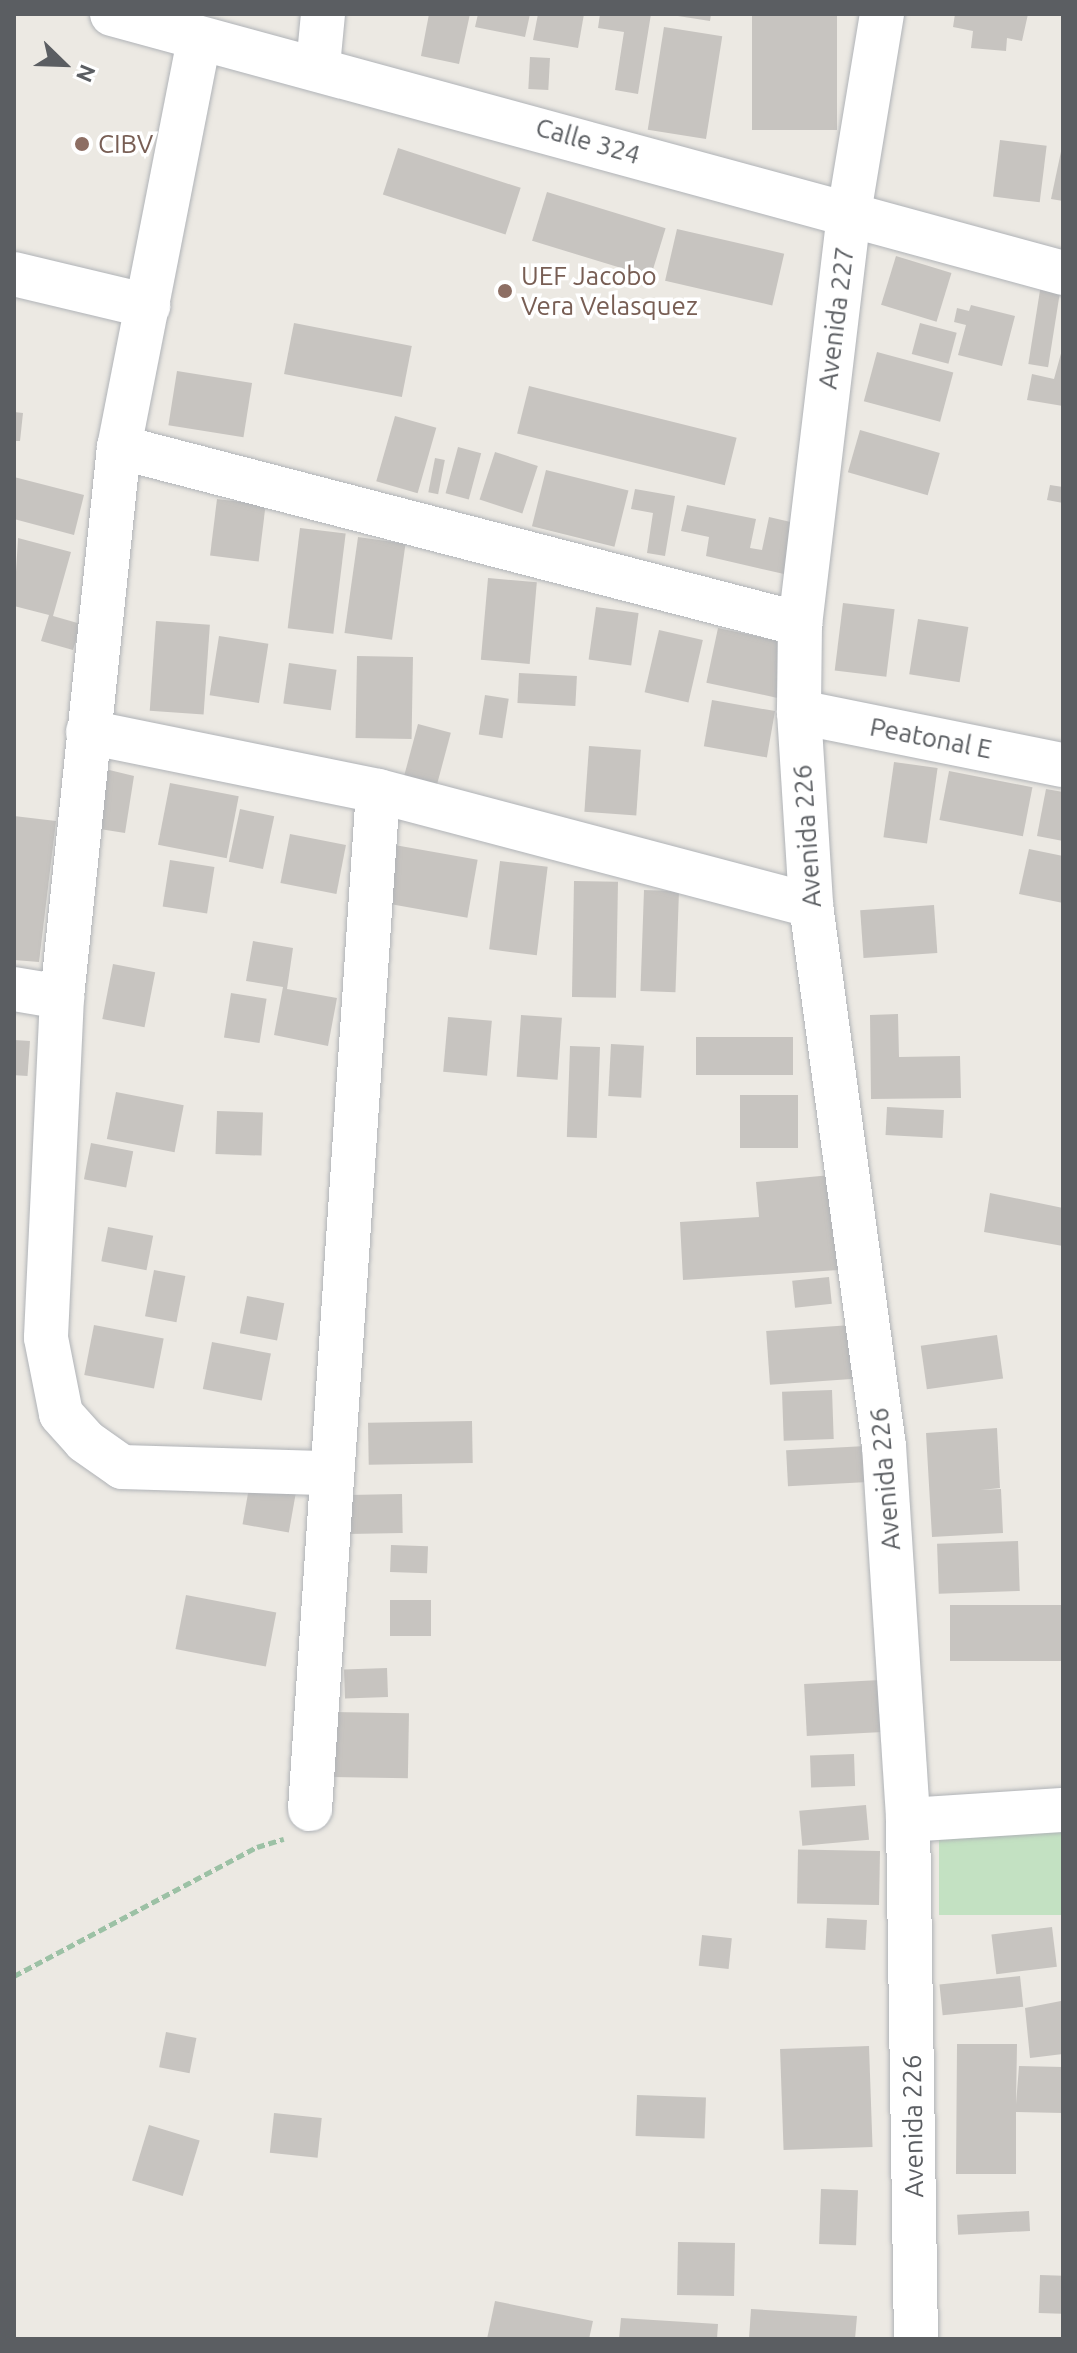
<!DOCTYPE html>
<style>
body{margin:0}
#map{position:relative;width:1077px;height:2353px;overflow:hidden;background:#ece9e3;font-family:Ubuntu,sans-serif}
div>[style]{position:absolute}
.green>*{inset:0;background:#c3e1c2;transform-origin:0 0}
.building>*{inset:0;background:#c7c4c0;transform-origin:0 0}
.path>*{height:5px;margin-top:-2.5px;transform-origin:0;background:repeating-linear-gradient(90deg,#9cc1a5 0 8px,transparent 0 12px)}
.roads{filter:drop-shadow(0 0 2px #b0b3b7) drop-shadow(0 0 2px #b0b3b7)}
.minor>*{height:44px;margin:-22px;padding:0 22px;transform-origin:22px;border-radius:22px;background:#fff}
.dots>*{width:22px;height:22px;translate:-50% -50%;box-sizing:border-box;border:4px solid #fff;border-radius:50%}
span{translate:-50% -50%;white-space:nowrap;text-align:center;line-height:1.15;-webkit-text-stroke:7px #fff;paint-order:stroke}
.street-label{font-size:26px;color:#5b5e62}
.education-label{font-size:26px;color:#785e54}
.left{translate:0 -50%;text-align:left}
.frame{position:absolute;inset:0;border:16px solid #5b5e62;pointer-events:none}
.north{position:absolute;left:24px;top:24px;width:80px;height:80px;-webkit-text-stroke:6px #fff;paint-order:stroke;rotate:113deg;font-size:22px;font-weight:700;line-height:32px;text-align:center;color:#5b5e62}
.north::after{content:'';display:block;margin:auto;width:28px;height:36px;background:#5b5e62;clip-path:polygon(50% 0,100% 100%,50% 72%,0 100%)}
</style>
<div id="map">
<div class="green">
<div style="left:1063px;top:1826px;width:89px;height:124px;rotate:90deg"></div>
</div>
<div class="building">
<div style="clip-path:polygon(429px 14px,470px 14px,459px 64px,421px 56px)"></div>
<div style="clip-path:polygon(478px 14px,530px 14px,525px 37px,475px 27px)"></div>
<div style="clip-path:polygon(538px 14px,584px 14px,578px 48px,533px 40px)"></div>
<div style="clip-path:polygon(600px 14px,651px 14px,638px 94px,615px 90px,624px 32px,598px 28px)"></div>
<div style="clip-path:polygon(665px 14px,711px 14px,710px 21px)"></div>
<div style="left:752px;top:14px;width:85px;height:116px"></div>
<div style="clip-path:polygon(955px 14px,1028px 14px,1022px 41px,1007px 38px,1006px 51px,971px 48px,973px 31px,953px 27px)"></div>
<div style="left:664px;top:27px;width:59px;height:104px;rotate:9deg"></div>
<div style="left:530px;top:57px;width:20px;height:32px;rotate:3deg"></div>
<div style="left:1000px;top:140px;width:47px;height:57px;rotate:7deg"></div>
<div style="clip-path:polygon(1063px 142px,1063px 201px,1051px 199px)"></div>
<div style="left:398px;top:148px;width:129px;height:49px;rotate:18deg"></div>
<div style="left:547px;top:192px;width:124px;height:51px;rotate:17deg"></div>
<div style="left:677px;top:229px;width:110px;height:53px;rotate:13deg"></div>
<div style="left:896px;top:256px;width:58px;height:51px;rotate:17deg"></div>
<div style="left:1041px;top:284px;width:20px;height:81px;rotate:9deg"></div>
<div style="clip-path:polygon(971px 305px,1015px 316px,1002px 366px,958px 355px,966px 325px,954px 322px,957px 308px,969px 311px)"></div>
<div style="left:294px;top:323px;width:120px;height:52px;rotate:11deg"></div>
<div style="left:920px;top:323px;width:38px;height:32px;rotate:15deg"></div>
<div style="clip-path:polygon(1063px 346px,1063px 406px,1027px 400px,1032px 374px,1054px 379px)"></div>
<div style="left:877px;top:352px;width:79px;height:51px;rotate:15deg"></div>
<div style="left:177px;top:371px;width:76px;height:55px;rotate:9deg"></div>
<div style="left:529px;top:386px;width:214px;height:49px;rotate:14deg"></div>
<div style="clip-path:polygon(14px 412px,23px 413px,20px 441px,14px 441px)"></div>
<div style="left:395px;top:416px;width:43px;height:68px;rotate:16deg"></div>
<div style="left:860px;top:430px;width:83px;height:44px;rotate:16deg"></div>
<div style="left:458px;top:447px;width:24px;height:48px;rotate:15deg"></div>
<div style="left:495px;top:452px;width:45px;height:50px;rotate:18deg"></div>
<div style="left:435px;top:458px;width:10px;height:35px;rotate:11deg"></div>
<div style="left:546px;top:470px;width:85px;height:58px;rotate:14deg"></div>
<div style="clip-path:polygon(14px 477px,84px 495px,74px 535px,14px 519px)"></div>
<div style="clip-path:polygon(1050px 485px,1063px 487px,1063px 503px,1047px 500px)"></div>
<div style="clip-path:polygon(635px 489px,675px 496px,665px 556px,647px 553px,653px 513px,631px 509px)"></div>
<div style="left:217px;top:499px;width:49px;height:57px;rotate:7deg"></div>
<div style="clip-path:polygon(687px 505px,756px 519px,750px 548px,762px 550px,769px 517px,795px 523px,784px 574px,706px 556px,709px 537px,681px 531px)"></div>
<div style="left:300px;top:528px;width:46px;height:101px;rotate:7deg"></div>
<div style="left:358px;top:537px;width:48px;height:97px;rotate:8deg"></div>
<div style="clip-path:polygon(18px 538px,71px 552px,53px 616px,81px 624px,73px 650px,41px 641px,49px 615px,14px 606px)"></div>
<div style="left:488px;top:578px;width:49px;height:82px;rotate:5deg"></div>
<div style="left:843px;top:603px;width:52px;height:68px;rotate:7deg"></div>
<div style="left:596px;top:607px;width:43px;height:53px;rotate:8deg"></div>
<div style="left:918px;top:619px;width:51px;height:56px;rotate:9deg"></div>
<div style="left:156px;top:621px;width:54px;height:90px;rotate:4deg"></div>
<div style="left:718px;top:628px;width:74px;height:56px;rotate:12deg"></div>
<div style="left:659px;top:630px;width:45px;height:64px;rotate:13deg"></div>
<div style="left:219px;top:636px;width:50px;height:60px;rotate:9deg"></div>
<div style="left:357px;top:656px;width:56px;height:82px;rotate:1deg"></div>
<div style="left:289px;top:663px;width:48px;height:41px;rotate:8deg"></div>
<div style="left:519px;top:673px;width:58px;height:30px;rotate:3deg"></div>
<div style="left:485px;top:695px;width:24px;height:40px;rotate:9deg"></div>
<div style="left:712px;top:700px;width:64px;height:47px;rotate:10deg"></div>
<div style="left:418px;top:724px;width:34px;height:61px;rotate:15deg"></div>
<div style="left:589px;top:746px;width:52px;height:66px;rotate:4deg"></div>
<div style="left:894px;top:762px;width:44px;height:76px;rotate:8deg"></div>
<div style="clip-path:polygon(101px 768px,134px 776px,125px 833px,87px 827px)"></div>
<div style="left:949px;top:771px;width:85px;height:50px;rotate:11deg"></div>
<div style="left:170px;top:783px;width:70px;height:63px;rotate:11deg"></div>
<div style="clip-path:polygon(1046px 789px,1063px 792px,1063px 841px,1037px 836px)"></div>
<div style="left:240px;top:809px;width:35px;height:54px;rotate:12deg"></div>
<div style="clip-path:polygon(14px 816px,56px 821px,39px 962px,14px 960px)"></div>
<div style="left:290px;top:834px;width:57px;height:50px;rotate:11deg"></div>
<div style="left:389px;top:844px;width:90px;height:59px;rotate:10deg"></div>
<div style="clip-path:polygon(1029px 849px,1063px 856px,1063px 903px,1019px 894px)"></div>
<div style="left:170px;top:860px;width:45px;height:47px;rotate:9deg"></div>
<div style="left:500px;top:861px;width:48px;height:89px;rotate:7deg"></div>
<div style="left:574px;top:881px;width:44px;height:116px;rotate:1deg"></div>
<div style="left:644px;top:890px;width:35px;height:101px;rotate:2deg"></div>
<div style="left:934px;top:905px;width:48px;height:74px;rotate:86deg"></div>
<div style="clip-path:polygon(253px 941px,293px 948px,287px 989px,337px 998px,328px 1046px,274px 1035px,283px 987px,246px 981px)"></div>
<div style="left:113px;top:964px;width:43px;height:56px;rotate:11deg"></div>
<div style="left:231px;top:993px;width:36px;height:45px;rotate:9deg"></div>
<div style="clip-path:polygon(898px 1014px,899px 1057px,960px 1056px,961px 1098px,871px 1099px,870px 1015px)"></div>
<div style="left:521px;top:1015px;width:41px;height:62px;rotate:4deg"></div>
<div style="left:448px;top:1017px;width:44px;height:55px;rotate:5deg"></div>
<div style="left:793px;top:1037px;width:38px;height:97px;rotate:90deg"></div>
<div style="left:14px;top:1040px;width:16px;height:35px;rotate:4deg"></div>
<div style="left:611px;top:1044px;width:33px;height:52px;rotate:3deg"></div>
<div style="left:570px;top:1046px;width:30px;height:91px;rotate:2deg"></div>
<div style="left:116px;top:1092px;width:69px;height:48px;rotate:11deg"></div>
<div style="left:798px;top:1095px;width:53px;height:58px;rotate:90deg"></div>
<div style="left:887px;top:1107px;width:57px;height:28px;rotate:3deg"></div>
<div style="left:217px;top:1111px;width:46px;height:43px;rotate:2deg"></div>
<div style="left:91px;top:1143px;width:43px;height:37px;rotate:11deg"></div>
<div style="clip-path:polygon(831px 1175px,839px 1270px,683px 1280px,680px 1222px,759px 1217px,756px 1182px)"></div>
<div style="clip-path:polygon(990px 1193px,1063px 1208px,1063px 1246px,984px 1232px)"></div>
<div style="left:108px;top:1227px;width:46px;height:35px;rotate:11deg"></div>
<div style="left:154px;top:1270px;width:32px;height:47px;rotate:11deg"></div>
<div style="left:829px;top:1277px;width:27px;height:37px;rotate:84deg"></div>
<div style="left:247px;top:1296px;width:38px;height:38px;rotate:11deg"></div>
<div style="left:94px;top:1325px;width:71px;height:51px;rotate:11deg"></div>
<div style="left:851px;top:1325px;width:54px;height:85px;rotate:86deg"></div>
<div style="left:997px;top:1335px;width:44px;height:77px;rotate:82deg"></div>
<div style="left:212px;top:1342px;width:60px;height:48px;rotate:11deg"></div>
<div style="left:832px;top:1390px;width:49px;height:50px;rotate:88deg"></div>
<div style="left:472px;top:1421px;width:42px;height:104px;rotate:89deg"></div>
<div style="clip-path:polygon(997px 1428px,1000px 1488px,981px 1490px,1001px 1489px,1003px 1533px,932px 1537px,926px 1433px)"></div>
<div style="left:866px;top:1446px;width:36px;height:80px;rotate:87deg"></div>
<div style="left:250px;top:1482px;width:47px;height:43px;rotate:10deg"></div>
<div style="left:402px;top:1494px;width:39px;height:54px;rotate:89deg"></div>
<div style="left:1018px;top:1541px;width:50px;height:81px;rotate:88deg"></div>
<div style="left:391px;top:1545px;width:37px;height:27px;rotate:2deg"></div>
<div style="left:186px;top:1595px;width:92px;height:55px;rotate:11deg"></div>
<div style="left:390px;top:1600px;width:41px;height:36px"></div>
<div style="left:1063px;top:1605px;width:56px;height:113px;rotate:90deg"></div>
<div style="left:387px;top:1668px;width:29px;height:43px;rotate:88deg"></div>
<div style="left:880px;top:1680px;width:52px;height:76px;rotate:87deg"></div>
<div style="left:333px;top:1712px;width:76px;height:65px;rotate:1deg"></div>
<div style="left:854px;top:1754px;width:32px;height:44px;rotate:88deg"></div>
<div style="left:866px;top:1805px;width:35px;height:67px;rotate:85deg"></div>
<div style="left:880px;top:1851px;width:54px;height:82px;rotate:91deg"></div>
<div style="left:827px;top:1918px;width:40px;height:30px;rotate:3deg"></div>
<div style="left:1052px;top:1927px;width:40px;height:61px;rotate:83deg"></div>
<div style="left:702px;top:1935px;width:30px;height:31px;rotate:6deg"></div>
<div style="left:1020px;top:1976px;width:31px;height:81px;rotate:84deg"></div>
<div style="clip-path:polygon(1061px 2001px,1063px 2054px,1030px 2058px,1025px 2008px)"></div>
<div style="left:166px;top:2032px;width:31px;height:36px;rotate:11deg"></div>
<div style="clip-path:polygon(957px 2044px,1017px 2044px,1016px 2104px,1019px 2066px,1063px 2067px,1063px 2113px,1016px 2112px,1016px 2174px,956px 2174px)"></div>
<div style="left:869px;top:2046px;width:101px;height:89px;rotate:88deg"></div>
<div style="left:637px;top:2095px;width:69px;height:41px;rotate:2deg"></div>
<div style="left:274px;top:2113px;width:48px;height:40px;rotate:6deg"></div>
<div style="left:149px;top:2125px;width:53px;height:58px;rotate:17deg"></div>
<div style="left:821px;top:2189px;width:37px;height:55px;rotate:2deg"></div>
<div style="left:1029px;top:2211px;width:20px;height:72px;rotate:87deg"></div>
<div style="left:678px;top:2242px;width:57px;height:53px;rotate:1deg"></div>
<div style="left:1040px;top:2275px;width:23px;height:38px;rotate:2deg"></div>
<div style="clip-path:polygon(495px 2301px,593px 2321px,589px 2339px,487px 2339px)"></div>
<div style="clip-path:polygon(751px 2309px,857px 2316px,855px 2339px,749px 2339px)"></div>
<div style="clip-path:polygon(621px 2318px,718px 2324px,717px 2339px,619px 2339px)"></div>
</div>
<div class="path">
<div style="left:14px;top:1976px;width:275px;rotate:-28deg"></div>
<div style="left:257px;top:1847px;width:28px;rotate:-17deg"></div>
</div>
<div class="roads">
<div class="minor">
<div style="left:112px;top:14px;width:986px;rotate:15.23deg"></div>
<div style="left:882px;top:14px;width:203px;rotate:99.4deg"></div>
<div style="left:849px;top:214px;width:413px;rotate:96.8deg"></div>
<div style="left:800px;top:624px;width:88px;rotate:90.7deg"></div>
<div style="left:799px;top:712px;width:193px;rotate:86.4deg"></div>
<div style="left:811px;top:905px;width:546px;rotate:82.32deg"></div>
<div style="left:884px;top:1446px;width:375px;rotate:86.3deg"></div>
<div style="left:908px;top:1820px;width:519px;rotate:89.12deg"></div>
<div style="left:199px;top:40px;width:415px;rotate:101.1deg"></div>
<div style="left:119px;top:447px;width:553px;rotate:95.92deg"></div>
<div style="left:62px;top:997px;width:341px;rotate:92.7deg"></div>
<div style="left:46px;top:1338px;width:77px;rotate:78.8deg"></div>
<div style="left:61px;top:1414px;width:36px;rotate:48deg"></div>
<div style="left:85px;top:1441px;width:45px;rotate:35.1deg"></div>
<div style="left:122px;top:1467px;width:208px;rotate:1.7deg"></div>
<div style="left:318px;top:66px;width:52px;rotate:-84.5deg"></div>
<div style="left:14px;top:274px;width:138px;rotate:13.4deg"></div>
<div style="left:119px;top:447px;width:704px;rotate:14.57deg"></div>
<div style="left:799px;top:712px;width:269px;rotate:11.4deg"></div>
<div style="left:88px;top:732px;width:296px;rotate:11.5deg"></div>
<div style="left:378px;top:791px;width:448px;rotate:14.8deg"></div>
<div style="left:14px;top:989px;width:49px;rotate:9.5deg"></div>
<div style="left:310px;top:1809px;width:1020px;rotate:-86.18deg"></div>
<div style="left:908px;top:1820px;width:155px;rotate:-3.7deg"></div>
</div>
</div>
<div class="dots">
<div style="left:82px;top:144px;background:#8d6e63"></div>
<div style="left:505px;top:291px;background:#8d6e63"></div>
</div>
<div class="street-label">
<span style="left:588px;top:141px;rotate:16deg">Calle 324</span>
<span style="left:836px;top:318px;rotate:-83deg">Avenida 227</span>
<span style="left:931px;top:738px;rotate:11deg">Peatonal E</span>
<span style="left:807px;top:836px;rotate:-94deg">Avenida 226</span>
<span style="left:885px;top:1479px;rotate:-95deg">Avenida 226</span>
<span style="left:913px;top:2126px;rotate:-91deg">Avenida 226</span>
</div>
<div class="education-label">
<span class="left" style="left:98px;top:144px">CIBV</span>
<span class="left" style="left:521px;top:291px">UEF Jacobo<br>Vera Velasquez</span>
</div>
<div class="frame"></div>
<div class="north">N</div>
</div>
